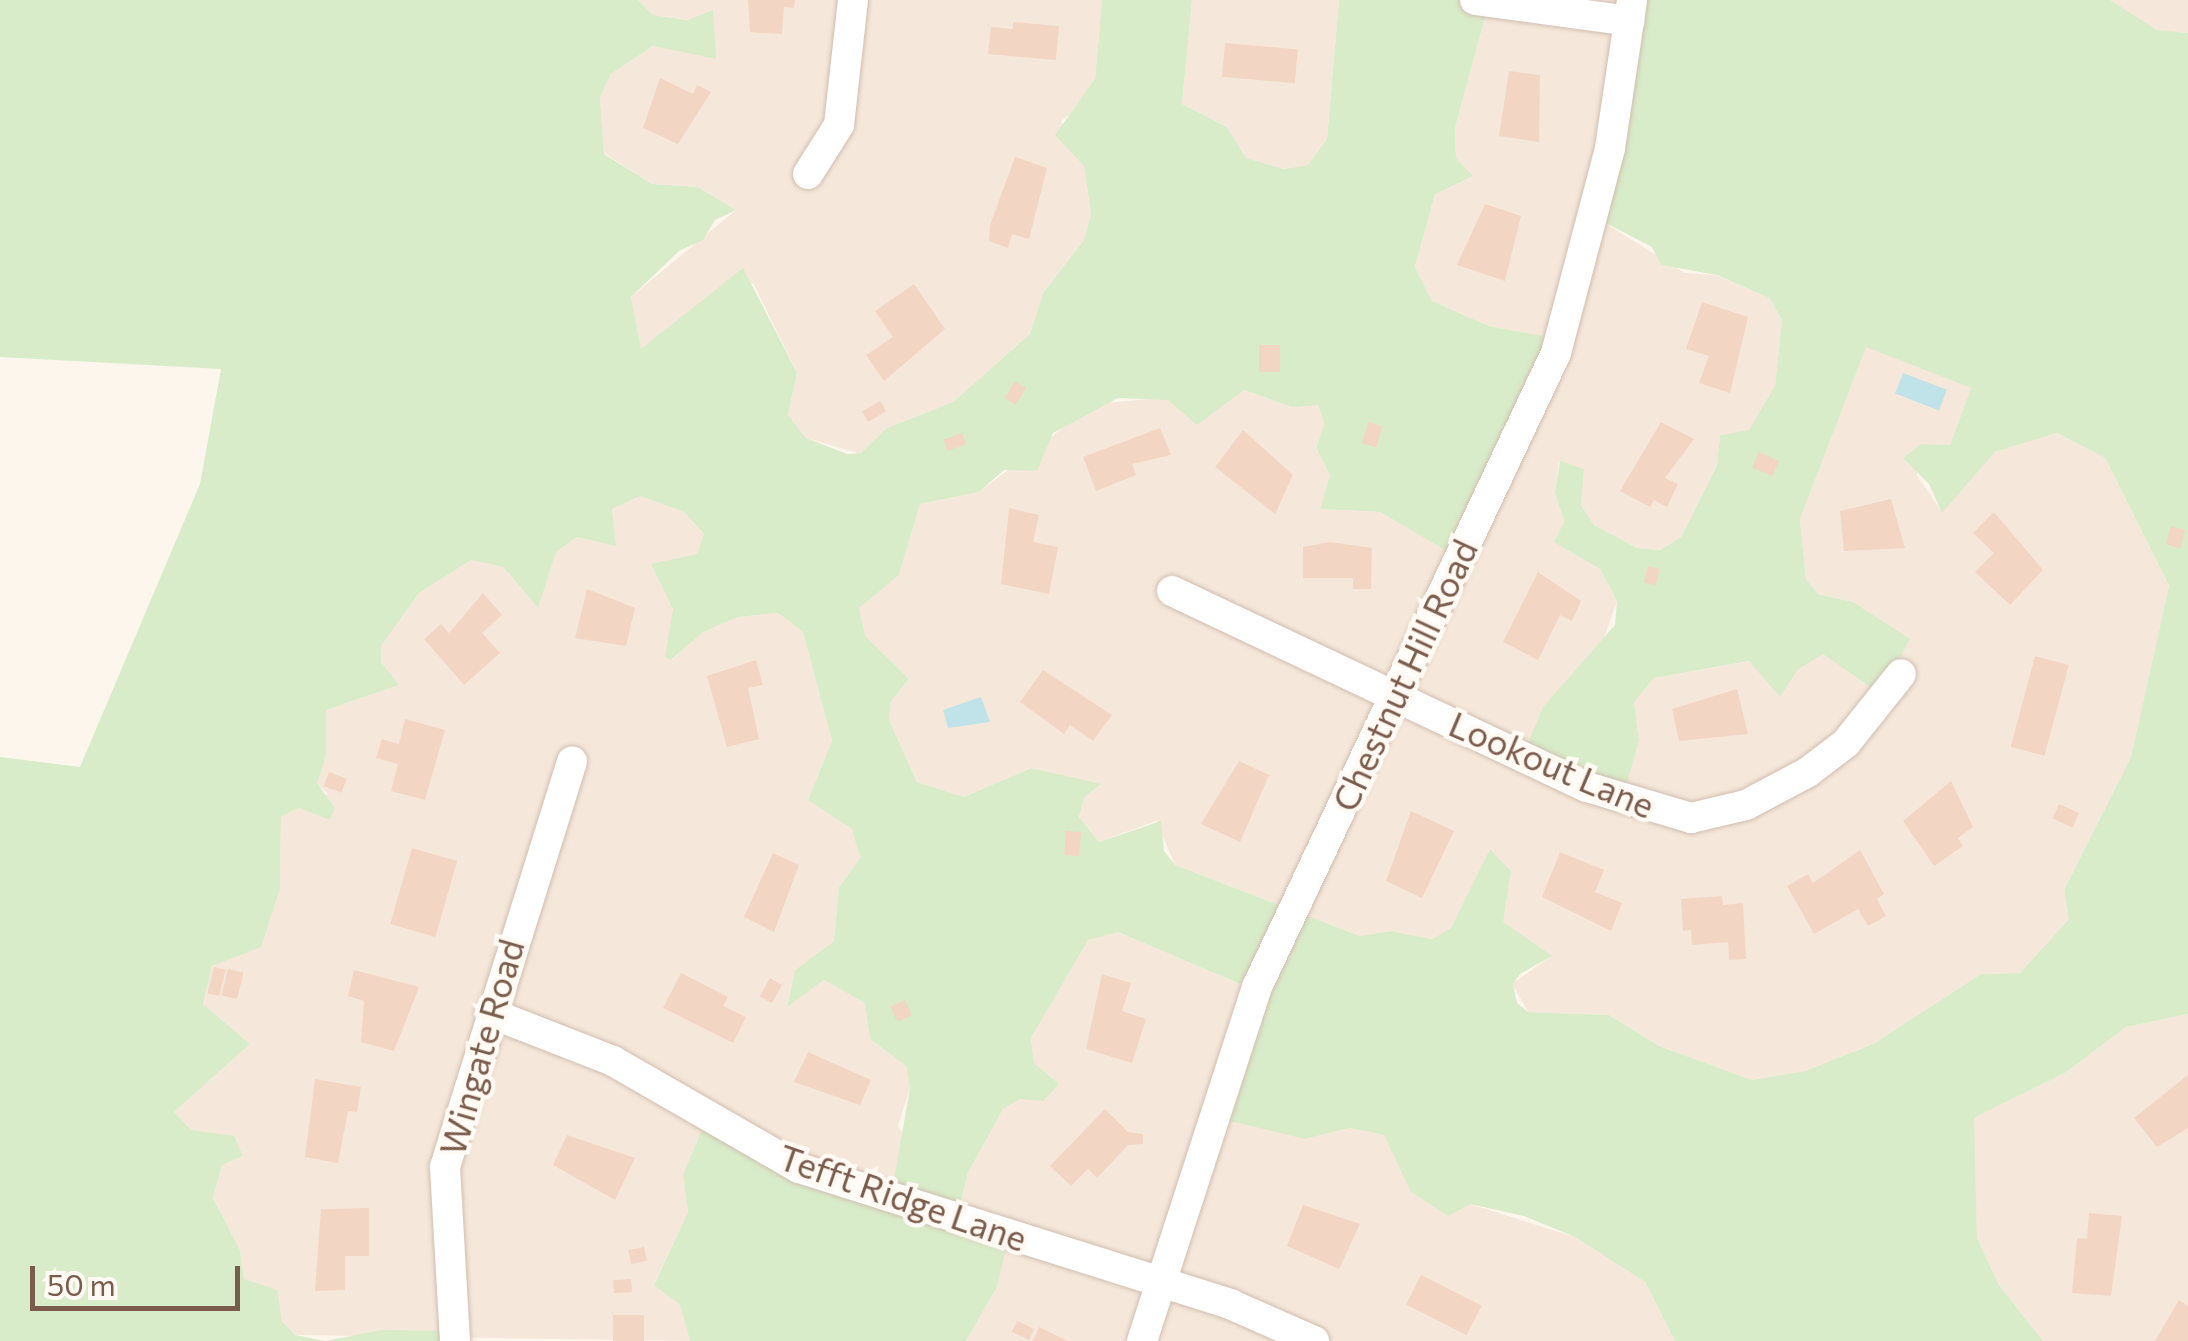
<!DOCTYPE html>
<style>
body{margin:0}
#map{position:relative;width:2188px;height:1341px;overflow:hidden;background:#fdf6ec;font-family:Commissioner,sans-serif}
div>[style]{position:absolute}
.residential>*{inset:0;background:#f5e8da}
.green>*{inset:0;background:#d8ecc9}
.water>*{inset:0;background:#bfe3e8;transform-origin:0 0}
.building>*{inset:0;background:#f3d5c3;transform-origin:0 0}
.roads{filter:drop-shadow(0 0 2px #d1beb0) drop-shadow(0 0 2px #d1beb0)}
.minor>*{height:30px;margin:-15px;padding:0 15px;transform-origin:15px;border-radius:15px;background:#fff}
span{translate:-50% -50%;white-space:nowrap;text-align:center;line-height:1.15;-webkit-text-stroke:9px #fffaf3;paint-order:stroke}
.street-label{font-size:35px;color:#7a5c4d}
.scale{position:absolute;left:30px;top:1266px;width:210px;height:45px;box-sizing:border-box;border:5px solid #7a5c4d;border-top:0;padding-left:12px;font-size:30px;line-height:35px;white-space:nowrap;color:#7a5c4d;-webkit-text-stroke:8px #fffaf3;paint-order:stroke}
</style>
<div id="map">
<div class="residential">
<div style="clip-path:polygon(638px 0,1102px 0,1095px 79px,1083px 104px,1061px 121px,1084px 166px,1091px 214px,1084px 240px,1043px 293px,1030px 334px,953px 402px,887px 428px,861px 454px,806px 438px,788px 415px,797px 373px,753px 283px,641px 350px,631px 297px,736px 210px,698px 187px,652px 184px,604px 153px,600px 97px,611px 74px,653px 46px,715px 58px,712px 11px,689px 20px,653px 15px)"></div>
<div style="clip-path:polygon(1192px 0,1339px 0,1327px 139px,1308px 165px,1284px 169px,1246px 158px,1227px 127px,1182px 104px)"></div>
<div style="clip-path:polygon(1479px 0,1637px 0,1600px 220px,1685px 273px,1716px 275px,1769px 298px,1782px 320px,1775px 387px,1749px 431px,1720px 435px,1717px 465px,1681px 537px,1660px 550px,1637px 548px,1594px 525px,1581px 505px,1583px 469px,1559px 462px,1555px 492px,1564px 522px,1555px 542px,1600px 569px,1617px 601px,1600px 650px,1543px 707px,1639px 740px,1634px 702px,1654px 678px,1750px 661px,1771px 679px,1823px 653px,1876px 692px,1853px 602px,1818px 594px,1806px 579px,1800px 519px,1866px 346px,1971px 388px,1950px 445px,1921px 444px,1917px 475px,1942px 512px,1995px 452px,2057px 433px,2105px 458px,2169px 586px,2131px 757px,2064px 890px,2070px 918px,2020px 973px,1981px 974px,1873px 1044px,1805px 1071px,1752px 1080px,1659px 1046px,1609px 1015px,1528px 1012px,1512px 984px,1550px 957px,1502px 922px,1511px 871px,1491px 850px,1451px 928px,1432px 939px,1391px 931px,1360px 936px,1175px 865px,1156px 821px,1099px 842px,1079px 817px,1084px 798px,1100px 785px,1031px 768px,964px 797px,917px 782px,889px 720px,891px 701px,909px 679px,864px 636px,858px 608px,899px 575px,920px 504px,979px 492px,1094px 404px,1243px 390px,1292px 407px,1309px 401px,1318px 405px,1324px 424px,1316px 448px,1330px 475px,1320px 509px,1380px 512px,1451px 553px,1552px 338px,1489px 326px,1432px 301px,1415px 267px,1435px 194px,1456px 158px,1455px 128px,1487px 10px)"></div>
<div style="clip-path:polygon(2110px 0,2188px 0,2188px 33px,2157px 31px)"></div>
<div style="clip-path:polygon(640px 496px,684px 512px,704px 534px,698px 554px,659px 574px,673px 609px,672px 660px,703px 631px,738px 617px,778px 613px,803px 632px,832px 741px,808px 800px,853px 829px,860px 858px,839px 887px,834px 941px,795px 970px,787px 1006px,824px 980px,866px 1003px,870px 1039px,906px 1066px,910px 1088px,898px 1126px,907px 1141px,892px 1197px,683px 1175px,688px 1212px,654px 1284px,680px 1305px,690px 1341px,295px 1335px,244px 1279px,240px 1250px,213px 1198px,222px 1165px,174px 1112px,250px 1044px,203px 1004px,212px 966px,261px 946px,280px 889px,281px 817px,328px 794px,316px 783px,326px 756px,326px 710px,399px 685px,381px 662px,381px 646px,419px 593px,471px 560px,503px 567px,537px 607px,556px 552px,577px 537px,615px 544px,612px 509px)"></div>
<div style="clip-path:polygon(1118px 932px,1245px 986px,1305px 1139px,1350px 1128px,1384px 1135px,1470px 1204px,1575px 1237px,1645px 1282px,1675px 1341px,966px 1341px,997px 1287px,958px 1219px,968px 1173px,1003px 1109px,1020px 1099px,1034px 1063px,1031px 1038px,1088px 939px)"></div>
<div style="clip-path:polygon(2188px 1014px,2188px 1341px,2043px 1341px,1999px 1285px,1977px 1238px,1973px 1118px,2065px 1073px,2126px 1027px)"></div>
</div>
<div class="green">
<div style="clip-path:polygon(0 0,638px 0,653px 15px,688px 20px,713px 10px,716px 59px,653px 46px,611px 74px,600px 97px,604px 154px,652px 184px,698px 187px,736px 210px,715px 220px,703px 240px,679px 251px,631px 297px,641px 349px,743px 268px,797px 373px,788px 415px,806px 438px,847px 454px,861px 453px,887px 428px,953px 402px,1030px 334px,1043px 293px,1084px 240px,1091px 214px,1084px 166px,1055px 135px,1095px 79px,1102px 0,1192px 0,1182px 104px,1227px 127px,1246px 158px,1284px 169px,1308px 165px,1327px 139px,1339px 0,1479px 0,1487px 10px,1455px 128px,1456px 158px,1473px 176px,1435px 194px,1415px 267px,1432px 301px,1489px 326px,1553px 338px,1452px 554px,1380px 512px,1320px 509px,1330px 475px,1316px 448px,1324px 424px,1318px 405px,1292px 407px,1244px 390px,1197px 425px,1168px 400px,1118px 398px,1053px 433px,1037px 471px,1004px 470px,979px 492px,920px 504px,899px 575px,859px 608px,865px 636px,909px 679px,891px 701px,889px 720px,917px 782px,964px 797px,1031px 768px,1101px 784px,1084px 798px,1079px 817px,1099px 842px,1161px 821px,1164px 851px,1175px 865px,1360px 936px,1391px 931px,1432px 939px,1451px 928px,1490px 849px,1511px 871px,1503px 922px,1552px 956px,1520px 974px,1513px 984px,1517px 1003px,1528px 1012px,1609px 1015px,1659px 1046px,1752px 1080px,1805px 1071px,1873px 1044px,1981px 974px,2020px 973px,2069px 919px,2064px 890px,2131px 757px,2169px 586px,2105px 458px,2057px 433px,1995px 452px,1942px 513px,1929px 484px,1903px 458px,1921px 444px,1950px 445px,1971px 388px,1866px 347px,1800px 519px,1806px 579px,1818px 594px,1853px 602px,1910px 639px,1887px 682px,1877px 692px,1823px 654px,1798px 669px,1780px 697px,1749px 661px,1654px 678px,1634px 702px,1639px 740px,1622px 800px,1522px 757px,1543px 707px,1615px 625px,1617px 601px,1600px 569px,1554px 542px,1564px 522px,1555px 492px,1560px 461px,1584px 469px,1581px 505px,1594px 525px,1637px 548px,1660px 550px,1681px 537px,1717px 465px,1720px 435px,1749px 430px,1775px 386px,1782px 320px,1769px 298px,1717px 275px,1661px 265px,1652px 247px,1600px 220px,1637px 0,2110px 0,2157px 30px,2188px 33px,2188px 1014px,2126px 1027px,2065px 1073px,1974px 1118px,1977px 1238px,1999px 1285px,2043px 1341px,1675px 1341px,1645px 1282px,1575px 1237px,1524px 1216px,1470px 1204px,1448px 1216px,1411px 1192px,1384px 1135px,1350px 1128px,1305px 1139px,1209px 1116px,1245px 986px,1118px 932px,1088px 940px,1031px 1038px,1034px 1063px,1059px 1084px,1043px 1101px,1020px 1099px,1003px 1109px,968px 1173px,957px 1220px,1006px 1248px,997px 1287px,966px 1341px,690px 1341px,680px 1305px,654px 1285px,688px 1212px,683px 1175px,704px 1125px,891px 1197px,910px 1088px,906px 1066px,870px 1039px,865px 1003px,824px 980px,787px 1007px,795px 970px,834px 941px,839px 887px,860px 858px,852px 829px,808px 800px,832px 741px,803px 632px,778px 613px,738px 617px,703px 632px,671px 660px,665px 657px,673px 609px,651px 564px,697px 554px,704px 534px,684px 512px,640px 496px,612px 509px,616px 546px,577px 537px,556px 552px,538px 608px,503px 567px,471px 560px,419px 593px,381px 646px,381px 662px,399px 685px,326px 710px,326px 756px,317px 783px,335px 808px,330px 820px,299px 808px,281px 817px,280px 889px,261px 947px,212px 966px,203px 1004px,250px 1044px,174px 1112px,191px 1130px,234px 1136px,243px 1156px,222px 1165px,213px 1198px,240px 1250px,244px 1279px,277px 1290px,282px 1321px,295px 1335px,325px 1341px,382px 1330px,447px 1331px,450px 1341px,0 1341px,0 757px,80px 767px,200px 484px,221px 369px,0 357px)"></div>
</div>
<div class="water">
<div style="left:1903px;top:373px;width:47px;height:22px;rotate:21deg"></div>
<div style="clip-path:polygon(981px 697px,990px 722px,948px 728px,943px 710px)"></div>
</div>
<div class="building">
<div style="clip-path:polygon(748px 0,795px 0,794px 8px,784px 7px,782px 34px,750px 32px)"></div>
<div style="clip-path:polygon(1013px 22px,1059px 26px,1056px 60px,988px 54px,991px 27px,1013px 29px)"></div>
<div style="left:1225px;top:43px;width:73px;height:34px;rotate:5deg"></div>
<div style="clip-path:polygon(1509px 71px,1540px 75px,1539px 142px,1499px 136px)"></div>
<div style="clip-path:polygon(660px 78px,693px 94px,697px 85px,711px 92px,678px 144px,643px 128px)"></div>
<div style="clip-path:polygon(1015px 157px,1047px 168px,1029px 239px,1012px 234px,1008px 248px,989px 241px,990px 225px)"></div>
<div style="clip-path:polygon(1485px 204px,1521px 216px,1505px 281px,1457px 265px)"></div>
<div style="clip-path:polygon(914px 284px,945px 329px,884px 381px,866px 355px,893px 337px,875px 311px)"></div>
<div style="clip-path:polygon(1702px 302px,1748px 317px,1730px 393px,1699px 383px,1709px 356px,1686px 349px)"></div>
<div style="left:1280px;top:345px;width:27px;height:21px;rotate:90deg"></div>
<div style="left:1015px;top:381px;width:13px;height:20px;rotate:32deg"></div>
<div style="left:880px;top:401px;width:12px;height:21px;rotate:59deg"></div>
<div style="left:1368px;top:422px;width:15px;height:22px;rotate:16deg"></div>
<div style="clip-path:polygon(1661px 422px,1694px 439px,1665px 478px,1678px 484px,1667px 507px,1654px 500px,1650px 507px,1620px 491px)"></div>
<div style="clip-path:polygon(1160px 428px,1171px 455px,1132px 464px,1136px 475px,1096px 491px,1083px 457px)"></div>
<div style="clip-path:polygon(1243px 430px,1293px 475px,1275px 514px,1215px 467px)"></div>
<div style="left:962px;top:433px;width:12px;height:20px;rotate:70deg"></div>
<div style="left:1759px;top:452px;width:22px;height:17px;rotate:24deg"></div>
<div style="clip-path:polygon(1891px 499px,1905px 548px,1844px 551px,1840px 511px)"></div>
<div style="clip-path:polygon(1009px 508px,1039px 515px,1033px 542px,1058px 547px,1049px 594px,1001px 584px)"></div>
<div style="clip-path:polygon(1994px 512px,2043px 570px,2010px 605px,1975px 572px,1994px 553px,1973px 533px)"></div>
<div style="left:2171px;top:526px;width:15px;height:19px;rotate:16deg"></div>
<div style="clip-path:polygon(1330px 542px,1372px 548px,1371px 589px,1353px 589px,1353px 578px,1303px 578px,1303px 547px)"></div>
<div style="left:1648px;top:566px;width:12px;height:17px;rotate:14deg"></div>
<div style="clip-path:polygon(1538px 572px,1581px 601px,1572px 621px,1560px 615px,1538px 660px,1503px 642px)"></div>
<div style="clip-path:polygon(587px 589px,635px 608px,626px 646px,575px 638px)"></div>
<div style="clip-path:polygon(483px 593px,502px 615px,482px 633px,500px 653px,464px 685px,424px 639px,441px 624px,449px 633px)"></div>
<div style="left:2035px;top:656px;width:35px;height:94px;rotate:15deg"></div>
<div style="clip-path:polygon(756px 660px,763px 685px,748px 688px,759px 739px,727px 747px,707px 676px)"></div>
<div style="clip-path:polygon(1043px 670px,1112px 715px,1093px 741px,1070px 725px,1064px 734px,1020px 702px)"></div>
<div style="clip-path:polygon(1737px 689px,1748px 734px,1679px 741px,1672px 709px)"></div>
<div style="clip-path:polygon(405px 719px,445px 730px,425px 800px,391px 791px,398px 764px,376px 758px,382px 739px,399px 744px)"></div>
<div style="clip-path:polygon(1239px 761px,1269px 775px,1240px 842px,1201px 824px)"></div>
<div style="left:329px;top:772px;width:19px;height:15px;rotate:21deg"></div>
<div style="clip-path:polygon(1951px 781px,1973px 827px,1958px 838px,1963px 846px,1934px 866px,1903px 821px)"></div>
<div style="left:2059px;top:804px;width:22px;height:16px;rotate:24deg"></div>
<div style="clip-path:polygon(1411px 811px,1454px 831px,1422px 898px,1386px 881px)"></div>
<div style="left:1066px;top:831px;width:15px;height:24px;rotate:4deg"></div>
<div style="left:412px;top:848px;width:47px;height:79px;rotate:16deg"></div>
<div style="clip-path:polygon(1860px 850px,1884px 894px,1877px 899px,1886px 916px,1868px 926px,1858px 909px,1814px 934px,1787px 886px,1808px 874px,1813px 883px)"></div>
<div style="clip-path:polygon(1560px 852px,1604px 870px,1595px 892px,1622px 903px,1611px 931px,1542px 897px)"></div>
<div style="clip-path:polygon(773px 853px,799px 865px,774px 932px,744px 917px)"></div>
<div style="clip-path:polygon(1722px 896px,1723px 905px,1743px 903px,1746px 959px,1729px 960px,1728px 942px,1692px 945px,1691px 930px,1683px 931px,1681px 899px)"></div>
<div style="left:214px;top:967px;width:12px;height:27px;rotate:14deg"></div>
<div style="left:228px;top:969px;width:16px;height:27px;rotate:14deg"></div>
<div style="clip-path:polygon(354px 970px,419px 987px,394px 1051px,361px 1042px,364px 1001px,348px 996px)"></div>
<div style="clip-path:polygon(681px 973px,728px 997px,723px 1006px,746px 1017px,733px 1043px,663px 1008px)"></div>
<div style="clip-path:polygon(1102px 974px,1131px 983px,1122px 1011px,1146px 1019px,1132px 1063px,1086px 1049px)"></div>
<div style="left:770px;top:978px;width:14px;height:21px;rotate:30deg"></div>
<div style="left:905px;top:1000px;width:17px;height:16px;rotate:66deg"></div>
<div style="clip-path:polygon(808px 1052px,871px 1080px,860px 1105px,794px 1082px)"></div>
<div style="clip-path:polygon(2188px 1075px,2188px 1128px,2157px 1147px,2134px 1118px)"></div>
<div style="clip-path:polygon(315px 1079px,361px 1087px,357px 1112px,348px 1111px,338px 1163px,305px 1157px)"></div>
<div style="clip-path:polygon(1105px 1109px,1128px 1132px,1143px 1134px,1143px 1144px,1128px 1145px,1097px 1178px,1088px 1169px,1071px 1186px,1050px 1166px)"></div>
<div style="clip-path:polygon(567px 1135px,635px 1158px,615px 1200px,553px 1165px)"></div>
<div style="clip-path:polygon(1303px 1205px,1360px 1224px,1339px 1269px,1287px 1246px)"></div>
<div style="clip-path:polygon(369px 1208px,369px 1256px,345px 1256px,345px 1290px,315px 1291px,321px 1209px)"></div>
<div style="clip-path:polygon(2089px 1213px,2122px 1216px,2111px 1296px,2072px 1293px,2077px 1238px,2087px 1239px)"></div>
<div style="left:644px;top:1247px;width:14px;height:16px;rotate:78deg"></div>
<div style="left:1421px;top:1275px;width:68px;height:33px;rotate:27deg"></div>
<div style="left:631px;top:1279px;width:13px;height:18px;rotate:86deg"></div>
<div style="clip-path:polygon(2179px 1300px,2188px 1306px,2188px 1341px,2155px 1341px)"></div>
<div style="left:644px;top:1315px;width:26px;height:31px;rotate:90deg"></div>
<div style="left:1017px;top:1321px;width:19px;height:12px;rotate:25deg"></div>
<div style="clip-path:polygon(1039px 1327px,1068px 1341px,1033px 1341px)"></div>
</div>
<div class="roads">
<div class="minor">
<div style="left:1475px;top:0;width:156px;rotate:7.7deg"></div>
<div style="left:808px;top:174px;width:58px;rotate:-57.7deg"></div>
<div style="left:839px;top:125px;width:126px;rotate:-83.6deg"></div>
<div style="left:1172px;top:591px;width:459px;rotate:25.3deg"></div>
<div style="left:1587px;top:787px;width:109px;rotate:16.6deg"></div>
<div style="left:1691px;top:818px;width:57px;rotate:-13.3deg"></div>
<div style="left:1746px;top:805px;width:70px;rotate:-28deg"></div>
<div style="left:1808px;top:772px;width:48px;rotate:-37.3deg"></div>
<div style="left:1846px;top:743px;width:88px;rotate:-51.4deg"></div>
<div style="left:490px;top:1013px;width:132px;rotate:21.3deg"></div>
<div style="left:613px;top:1061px;width:215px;rotate:29.9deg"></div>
<div style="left:799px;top:1168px;width:452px;rotate:17.5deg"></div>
<div style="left:1230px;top:1304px;width:92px;rotate:23.8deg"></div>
<div style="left:455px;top:1341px;width:174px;rotate:-93.3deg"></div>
<div style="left:445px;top:1167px;width:425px;rotate:-72.6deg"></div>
<div style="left:1142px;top:1341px;width:372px;rotate:-72deg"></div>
<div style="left:1257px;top:987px;width:701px;rotate:-64.75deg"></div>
<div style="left:1556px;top:353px;width:212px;rotate:-75.2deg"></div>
<div style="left:1610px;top:148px;width:150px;rotate:-81.5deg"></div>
</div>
</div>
<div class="street-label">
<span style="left:1404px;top:675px;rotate:-65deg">Chestnut Hill Road</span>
<span style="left:1552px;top:764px;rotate:23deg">Lookout Lane</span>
<span style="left:481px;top:1047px;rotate:-74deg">Wingate Road</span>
<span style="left:903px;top:1197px;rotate:19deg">Tefft Ridge Lane</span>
</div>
<div class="scale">50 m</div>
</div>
